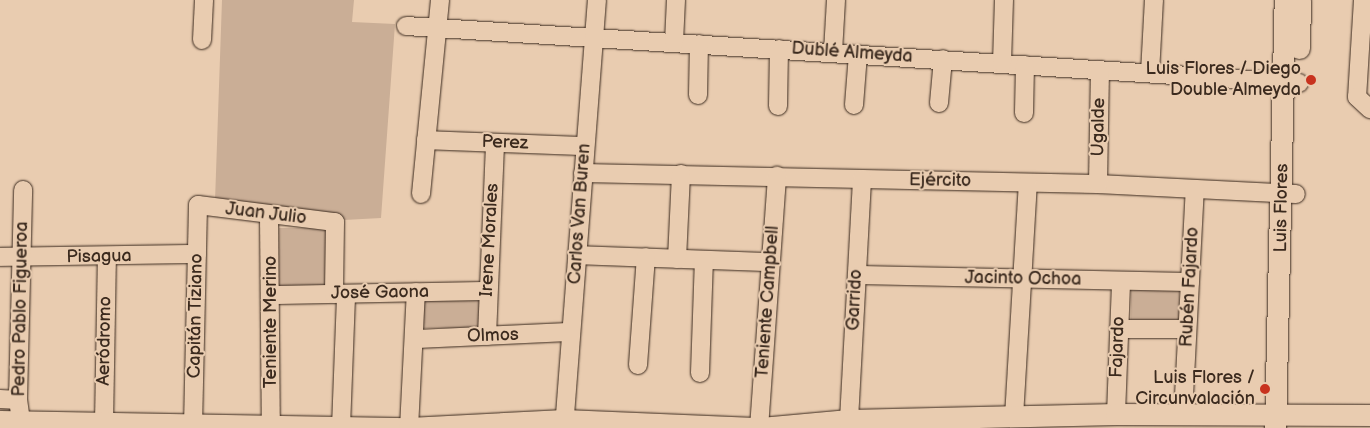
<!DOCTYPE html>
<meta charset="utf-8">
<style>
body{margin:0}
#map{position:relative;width:1370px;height:428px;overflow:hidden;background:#e9ccb0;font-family:"Balsamiq Sans",sans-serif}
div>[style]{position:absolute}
.green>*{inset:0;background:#caae96;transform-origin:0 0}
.roads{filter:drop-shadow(0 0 1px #3b2a1e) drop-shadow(0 0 1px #3b2a1e)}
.minor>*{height:18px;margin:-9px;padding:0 9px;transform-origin:9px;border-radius:9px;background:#e9ccb0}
.major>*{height:21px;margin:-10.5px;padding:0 10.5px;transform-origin:10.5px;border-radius:10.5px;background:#e9ccb0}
.dots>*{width:14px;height:14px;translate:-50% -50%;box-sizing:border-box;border:2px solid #e9ccb0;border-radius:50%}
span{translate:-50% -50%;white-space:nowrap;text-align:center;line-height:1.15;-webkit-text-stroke:4px #e9ccb0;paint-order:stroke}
.street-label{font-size:18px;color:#3b2a1e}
.poi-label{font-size:18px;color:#3b2a1e}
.right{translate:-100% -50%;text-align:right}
</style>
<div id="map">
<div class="green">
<div style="clip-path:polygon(222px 0,354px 0,352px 22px,395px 24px,381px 218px,344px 220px,215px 201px)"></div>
<div style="left:279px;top:228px;width:48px;height:58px"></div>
<div style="left:1131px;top:286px;width:48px;height:34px"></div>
<div style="left:480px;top:298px;width:30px;height:56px;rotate:90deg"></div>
</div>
<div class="roads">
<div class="minor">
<div style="left:1363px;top:0;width:97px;rotate:93.5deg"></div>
<div style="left:1357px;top:97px;width:18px;rotate:43deg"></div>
<div style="left:406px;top:26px;width:895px;rotate:3.65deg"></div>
<div style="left:202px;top:40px;width:40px;rotate:-87.1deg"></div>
<div style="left:674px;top:42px;width:42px;rotate:-87.3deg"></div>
<div style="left:833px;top:52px;width:52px;rotate:-86.7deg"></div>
<div style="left:1002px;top:63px;width:63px;rotate:-88.2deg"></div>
<div style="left:1150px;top:73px;width:73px;rotate:-86.9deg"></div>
<div style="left:698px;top:95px;width:51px;rotate:-88.9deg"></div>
<div style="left:939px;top:103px;width:44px;rotate:-84.8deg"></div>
<div style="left:854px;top:105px;width:51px;rotate:-85.5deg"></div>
<div style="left:778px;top:106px;width:57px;rotate:-89deg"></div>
<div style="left:1024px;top:113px;width:48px;rotate:-88.8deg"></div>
<div style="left:426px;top:140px;width:159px;rotate:2.2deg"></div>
<div style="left:583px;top:173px;width:515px;rotate:1.22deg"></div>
<div style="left:1098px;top:184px;width:198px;rotate:2.9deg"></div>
<div style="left:1098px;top:184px;width:114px;rotate:-89deg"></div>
<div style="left:421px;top:194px;width:195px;rotate:-84.4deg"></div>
<div style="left:269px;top:216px;width:211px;rotate:89.5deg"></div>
<div style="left:577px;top:255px;width:193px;rotate:2.1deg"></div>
<div style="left:0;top:257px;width:197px;rotate:-0.9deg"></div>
<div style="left:677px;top:259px;width:85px;rotate:-87.3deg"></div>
<div style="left:857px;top:275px;width:333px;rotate:1.2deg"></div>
<div style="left:273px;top:295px;width:214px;rotate:-1.1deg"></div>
<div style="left:1119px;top:329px;width:68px"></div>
<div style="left:487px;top:336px;width:193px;rotate:-87.6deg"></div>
<div style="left:415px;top:339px;width:155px;rotate:-2.6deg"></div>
<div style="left:638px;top:365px;width:108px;rotate:-85.8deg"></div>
<div style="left:700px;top:373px;width:113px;rotate:-88deg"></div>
<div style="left:0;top:399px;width:18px;rotate:3deg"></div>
<div style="left:1116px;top:414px;width:133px;rotate:-87.8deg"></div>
<div style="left:1183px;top:415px;width:226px;rotate:-87deg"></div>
<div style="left:1014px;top:417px;width:234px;rotate:-86.6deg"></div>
<div style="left:849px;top:420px;width:241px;rotate:-86.9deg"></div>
<div style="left:104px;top:424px;width:166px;rotate:-89deg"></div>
<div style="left:193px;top:426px;width:221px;rotate:-88.7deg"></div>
<div style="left:198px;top:205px;width:138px;rotate:7.1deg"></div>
<div style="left:335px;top:222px;width:72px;rotate:90.8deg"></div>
<div style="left:341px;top:427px;width:133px;rotate:-87.8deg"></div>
<div style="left:22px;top:428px;width:28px;rotate:-98deg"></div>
<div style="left:18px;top:400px;width:210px;rotate:-88.6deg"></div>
<div style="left:409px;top:428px;width:136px;rotate:-87.1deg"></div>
<div style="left:564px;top:428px;width:429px;rotate:-85.6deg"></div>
<div style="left:759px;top:428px;width:253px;rotate:-85.9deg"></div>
</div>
<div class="major">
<div style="left:1299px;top:48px;width:48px;rotate:-88.8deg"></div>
<div style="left:0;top:421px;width:409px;rotate:1deg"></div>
<div style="left:409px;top:428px;width:155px;rotate:-3deg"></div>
<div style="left:564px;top:420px;width:191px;rotate:2.4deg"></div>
<div style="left:761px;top:428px;width:88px;rotate:-5.2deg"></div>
<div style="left:849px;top:420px;width:267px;rotate:-1.3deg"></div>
<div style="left:1116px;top:414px;width:254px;rotate:0.2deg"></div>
<div style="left:1275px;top:428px;width:428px;rotate:-88.7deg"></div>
</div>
</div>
<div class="dots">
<div style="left:1311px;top:80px;background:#c8321e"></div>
<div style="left:1265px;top:389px;background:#c8321e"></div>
</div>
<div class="street-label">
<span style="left:852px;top:53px;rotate:4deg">Dublé Almeyda</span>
<span style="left:1099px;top:127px;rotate:-89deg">Ugalde</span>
<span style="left:505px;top:143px;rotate:2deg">Perez</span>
<span style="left:940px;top:181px;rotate:1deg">Ejército</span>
<span style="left:1282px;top:208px;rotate:-89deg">Luis Flores</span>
<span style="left:266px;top:214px;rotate:7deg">Juan Julio</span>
<span style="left:580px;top:214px;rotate:-86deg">Carlos Van Buren</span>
<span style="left:490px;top:240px;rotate:-87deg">Irene Morales</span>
<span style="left:99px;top:257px;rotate:-1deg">Pisagua</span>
<span style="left:1023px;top:279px;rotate:1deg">Jacinto Ochoa</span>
<span style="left:1190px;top:287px;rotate:-87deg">Rubén Fajardo</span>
<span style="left:380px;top:293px;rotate:-1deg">José Gaona</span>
<span style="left:855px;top:300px;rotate:-87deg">Garrido</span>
<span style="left:768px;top:302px;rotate:-86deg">Teniente Campbell</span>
<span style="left:21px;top:309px;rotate:-89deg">Pedro Pablo Figueroa</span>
<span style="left:196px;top:316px;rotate:-89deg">Capitán Tiziano</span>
<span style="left:271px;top:322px;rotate:-90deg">Teniente Merino</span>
<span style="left:493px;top:336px;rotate:-2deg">Olmos</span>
<span style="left:105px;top:341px;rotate:-89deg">Aeródromo</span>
<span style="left:1118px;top:347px;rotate:-88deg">Fajardo</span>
</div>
<div class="poi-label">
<span class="right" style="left:1301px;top:80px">Luis Flores / Diego<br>Double Almeyda</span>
<span class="right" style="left:1255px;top:389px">Luis Flores /<br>Circunvalación</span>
</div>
</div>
